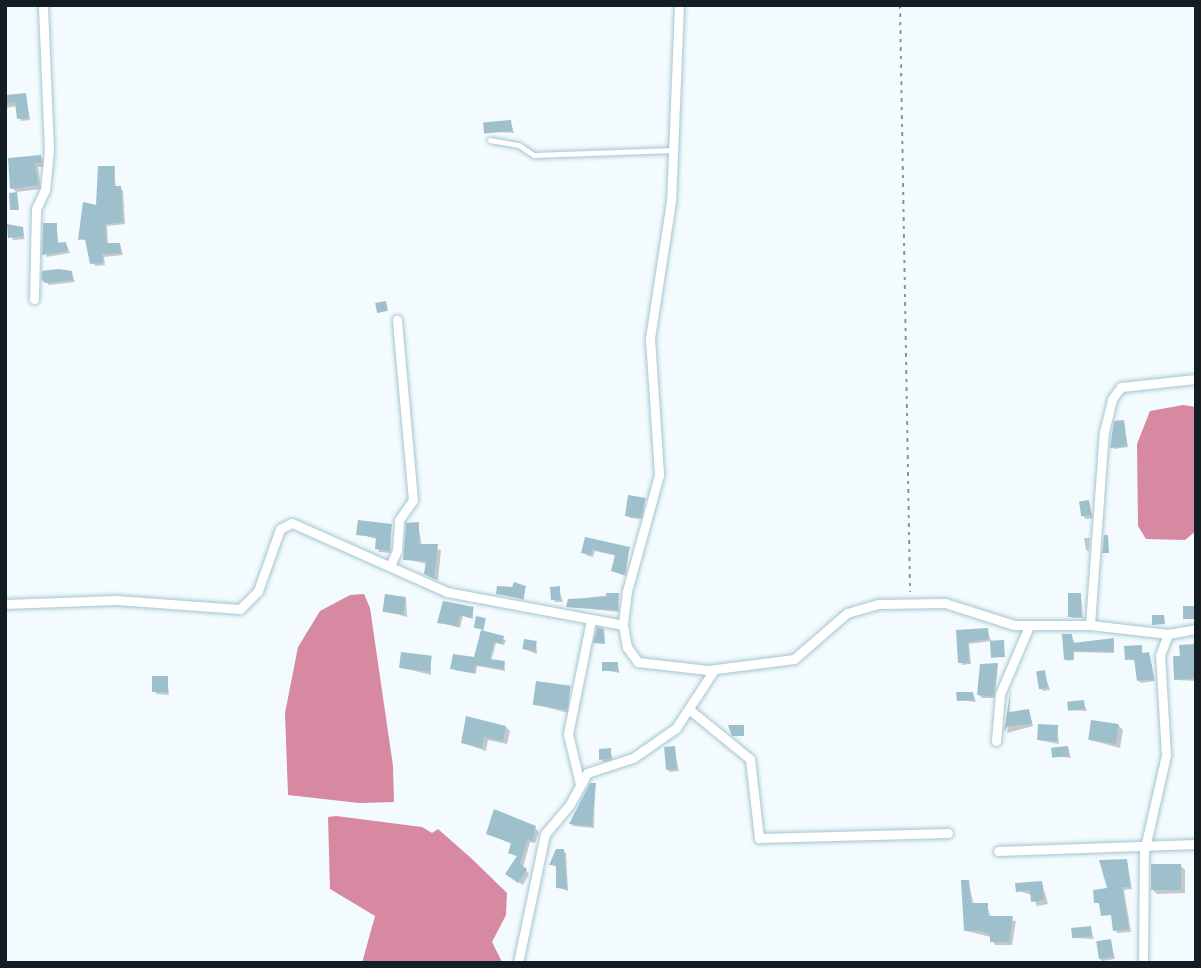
<!DOCTYPE html>
<style>
body{margin:0}
#map{position:relative;width:1201px;height:968px;overflow:hidden;background:#f4fbfe;font-family:Lora,serif}
div>[style]{position:absolute}
.water>*{inset:0;background:#d789a2}
.shadow>*{inset:0;background:#0003}
.building>*{inset:0;background:#9ebfcc;transform-origin:0 0}
.path>*{height:2px;margin-top:-1px;transform-origin:0;background:repeating-linear-gradient(90deg,#899296 0 3.5px,transparent 0 8.5px)}
.roads{filter:drop-shadow(0 0 2px #a4c5d2) drop-shadow(0 0 2px #a4c5d2)}
.lane>*{height:4.5px;margin:-2.25px;padding:0 2.25px;transform-origin:2.25px;border-radius:2.25px;background:#fff}
.street>*{height:9px;margin:-4.5px;padding:0 4.5px;transform-origin:4.5px;border-radius:4.5px;background:#fff}
span{translate:-50% -50%;white-space:nowrap;text-align:center;line-height:1.15;-webkit-text-stroke:7px #fff;paint-order:stroke}
.frame{position:absolute;inset:0;border:7px solid #121e23;pointer-events:none}
</style>
<div id="map">
<div class="water">
<div style="clip-path:polygon(1183px 405px,1196px 407px,1196px 531px,1185px 540px,1146px 539px,1138px 526px,1137px 444px,1150px 411px)"></div>
<div style="clip-path:polygon(364px 594px,370px 608px,393px 766px,394px 802px,359px 803px,288px 795px,285px 713px,298px 647px,320px 611px,350px 595px)"></div>
<div style="clip-path:polygon(336px 816px,422px 827px,432px 833px,438px 829px,471px 858px,507px 893px,506px 915px,492px 942px,502px 962px,362px 963px,375px 916px,330px 889px,328px 817px)"></div>
</div>
<div class="shadow">
<div style="clip-path:polygon(26px 95px,30px 120px,21px 121px,17px 106px,5px 108px,5px 98px)"></div>
<div style="clip-path:polygon(511px 122px,514px 133px,485px 131px)"></div>
<div style="clip-path:polygon(41px 157px,45px 161px,44px 167px,38px 167px,41px 189px,16px 192px,12px 188px)"></div>
<div style="clip-path:polygon(114px 168px,116px 188px,123px 190px,125px 224px,107px 226px,108px 245px,120px 245px,123px 255px,104px 257px,105px 265px,95px 266px,88px 241px,80px 239px)"></div>
<div style="clip-path:polygon(56px 225px,59px 245px,66px 244px,70px 253px,46px 257px)"></div>
<div style="clip-path:polygon(9px 226px,18px 226px,25px 239px,13px 240px)"></div>
<div style="clip-path:polygon(71px 272px,75px 282px,49px 285px,43px 278px)"></div>
<div style="clip-path:polygon(1124px 422px,1128px 447px,1114px 449px,1112px 447px)"></div>
<div style="clip-path:polygon(645px 499px,643px 519px,630px 518px,627px 515px)"></div>
<div style="clip-path:polygon(1089px 502px,1093px 518px,1086px 519px,1083px 516px)"></div>
<div style="clip-path:polygon(418px 524px,422px 546px,441px 550px,438px 581px,426px 574px,427px 564px,405px 559px)"></div>
<div style="clip-path:polygon(391px 526px,391px 553px,379px 552px,377px 539px,358px 534px)"></div>
<div style="clip-path:polygon(1084px 538px,1090px 538px,1089px 551px,1086px 550px)"></div>
<div style="clip-path:polygon(587px 539px,629px 548px,626px 576px,613px 571px,617px 556px,595px 551px,593px 557px,586px 555px)"></div>
<div style="clip-path:polygon(525px 587px,524px 600px,498px 593px)"></div>
<div style="clip-path:polygon(559px 588px,563px 602px,555px 602px,553px 599px)"></div>
<div style="clip-path:polygon(618px 594px,619px 612px,568px 607px,569px 600px)"></div>
<div style="clip-path:polygon(1081px 595px,1083px 618px,1072px 618px,1070px 616px)"></div>
<div style="clip-path:polygon(406px 599px,407px 617px,385px 611px)"></div>
<div style="clip-path:polygon(473px 609px,473px 619px,463px 616px,460px 628px,439px 622px)"></div>
<div style="clip-path:polygon(485px 619px,483px 632px,506px 640px,504px 645px,496px 643px,491px 661px,504px 663px,505px 671px,477px 666px,476px 674px,454px 670px,475px 659px,483px 629px,477px 628px)"></div>
<div style="clip-path:polygon(987px 630px,991px 641px,969px 644px,971px 664px,962px 665px,958px 631px)"></div>
<div style="clip-path:polygon(1071px 636px,1076px 645px,1114px 640px,1114px 653px,1074px 652px,1074px 660px,1067px 661px)"></div>
<div style="clip-path:polygon(536px 643px,537px 654px,524px 649px)"></div>
<div style="clip-path:polygon(1141px 646px,1143px 655px,1150px 656px,1155px 681px,1140px 683px,1136px 661px,1127px 659px)"></div>
<div style="clip-path:polygon(1196px 646px,1196px 681px,1177px 680px,1182px 657px)"></div>
<div style="clip-path:polygon(431px 657px,431px 675px,399px 667px)"></div>
<div style="clip-path:polygon(617px 664px,620px 673px,604px 670px)"></div>
<div style="clip-path:polygon(998px 665px,995px 698px,982px 698px,979px 695px)"></div>
<div style="clip-path:polygon(1044px 672px,1050px 690px,1043px 691px,1040px 688px)"></div>
<div style="clip-path:polygon(167px 678px,169px 695px,157px 694px,154px 691px)"></div>
<div style="clip-path:polygon(570px 688px,568px 713px,534px 704px)"></div>
<div style="clip-path:polygon(1012px 691px,1010px 714px,1029px 711px,1033px 726px,1007px 733px)"></div>
<div style="clip-path:polygon(973px 693px,976px 702px,959px 700px)"></div>
<div style="clip-path:polygon(1083px 702px,1087px 711px,1070px 710px)"></div>
<div style="clip-path:polygon(1118px 725px,1123px 730px,1120px 748px,1090px 740px)"></div>
<div style="clip-path:polygon(506px 727px,510px 731px,507px 744px,488px 740px,486px 751px,463px 743px)"></div>
<div style="clip-path:polygon(1057px 727px,1059px 744px,1038px 740px)"></div>
<div style="clip-path:polygon(674px 748px,679px 771px,670px 772px,667px 769px)"></div>
<div style="clip-path:polygon(1068px 748px,1071px 758px,1054px 756px)"></div>
<div style="clip-path:polygon(610px 750px,613px 760px,604px 762px,601px 759px)"></div>
<div style="clip-path:polygon(595px 785px,594px 828px,573px 826px,571px 824px)"></div>
<div style="clip-path:polygon(535px 828px,539px 832px,535px 843px,530px 842px,523px 867px,529px 874px,523px 885px,511px 878px,518px 857px,510px 853px,512px 844px,488px 833px)"></div>
<div style="clip-path:polygon(563px 851px,566px 853px,568px 891px,557px 887px,557px 867px,551px 865px)"></div>
<div style="clip-path:polygon(1127px 861px,1132px 889px,1124px 890px,1131px 932px,1117px 933px,1113px 917px,1105px 918px,1120px 916px,1096px 902px)"></div>
<div style="clip-path:polygon(1180px 865px,1185px 870px,1185px 893px,1157px 894px,1152px 889px)"></div>
<div style="clip-path:polygon(968px 881px,974px 905px,987px 905px,991px 918px,1016px 921px,1012px 945px,995px 945px,991px 937px,966px 931px)"></div>
<div style="clip-path:polygon(1042px 883px,1048px 904px,1037px 906px,1032px 895px,1018px 891px)"></div>
<div style="clip-path:polygon(1090px 928px,1094px 939px,1074px 938px)"></div>
<div style="clip-path:polygon(1110px 941px,1115px 959px,1102px 961px,1100px 959px)"></div>
</div>
<div class="building">
<div style="clip-path:polygon(26px 93px,29px 118px,17px 119px,15px 102px,5px 104px,5px 95px)"></div>
<div style="left:511px;top:120px;width:11px;height:28px;rotate:85deg"></div>
<div style="clip-path:polygon(41px 155px,41px 163px,35px 163px,38px 185px,10px 189px,8px 158px)"></div>
<div style="clip-path:polygon(98px 166px,115px 166px,114px 186px,121px 186px,123px 222px,105px 224px,106px 243px,120px 243px,121px 253px,102px 254px,103px 263px,90px 264px,85px 239px,78px 240px,83px 202px,96px 205px)"></div>
<div style="clip-path:polygon(17px 192px,19px 210px,10px 210px,9px 193px)"></div>
<div style="clip-path:polygon(43px 223px,57px 223px,57px 243px,66px 242px,68px 251px,42px 255px)"></div>
<div style="clip-path:polygon(7px 224px,23px 227px,24px 236px,8px 238px)"></div>
<div style="clip-path:polygon(59px 269px,72px 271px,73px 280px,45px 283px,41px 279px,42px 271px)"></div>
<div style="left:386px;top:301px;width:10px;height:11px;rotate:79deg"></div>
<div style="clip-path:polygon(1124px 420px,1127px 446px,1110px 448px,1114px 421px)"></div>
<div style="clip-path:polygon(628px 495px,646px 498px,640px 518px,625px 516px)"></div>
<div style="left:1089px;top:500px;width:15px;height:10px;rotate:82deg"></div>
<div style="clip-path:polygon(358px 520px,392px 524px,389px 551px,375px 549px,376px 537px,356px 535px)"></div>
<div style="clip-path:polygon(419px 522px,419px 544px,438px 544px,434px 579px,424px 574px,426px 561px,403px 560px,406px 523px)"></div>
<div style="clip-path:polygon(1104px 535px,1108px 535px,1109px 553px,1102px 553px)"></div>
<div style="clip-path:polygon(585px 537px,630px 547px,624px 575px,611px 571px,615px 555px,592px 549px,591px 555px,581px 553px)"></div>
<div style="clip-path:polygon(514px 582px,526px 586px,523px 599px,496px 594px,497px 586px,512px 587px)"></div>
<div style="clip-path:polygon(560px 586px,560px 600px,551px 600px,550px 587px)"></div>
<div style="clip-path:polygon(606px 593px,619px 593px,618px 610px,566px 607px,568px 599px,607px 597px)"></div>
<div style="left:1068px;top:593px;width:13px;height:24px"></div>
<div style="left:385px;top:594px;width:21px;height:18px;rotate:8deg"></div>
<div style="clip-path:polygon(443px 601px,474px 607px,471px 618px,460px 615px,458px 626px,437px 623px)"></div>
<div style="left:1196px;top:606px;width:13px;height:13px;rotate:90deg"></div>
<div style="clip-path:polygon(1152px 615px,1164px 615px,1165px 624px,1152px 625px)"></div>
<div style="left:476px;top:616px;width:10px;height:12px;rotate:11deg"></div>
<div style="clip-path:polygon(597px 627px,604px 629px,605px 644px,593px 643px)"></div>
<div style="clip-path:polygon(988px 628px,989px 639px,968px 642px,969px 663px,958px 663px,956px 630px)"></div>
<div style="clip-path:polygon(481px 630px,504px 636px,502px 644px,494px 642px,490px 659px,505px 661px,504px 669px,475px 665px,474px 673px,450px 669px,453px 654px,474px 657px)"></div>
<div style="clip-path:polygon(1062px 634px,1072px 634px,1073px 643px,1114px 638px,1113px 652px,1073px 651px,1074px 659px,1064px 660px)"></div>
<div style="left:524px;top:639px;width:13px;height:10px;rotate:9deg"></div>
<div style="left:1004px;top:640px;width:17px;height:14px;rotate:87deg"></div>
<div style="clip-path:polygon(1196px 644px,1196px 678px,1174px 680px,1173px 656px,1180px 656px,1179px 645px)"></div>
<div style="clip-path:polygon(1142px 645px,1142px 653px,1149px 652px,1154px 679px,1137px 681px,1134px 659px,1125px 660px,1124px 646px)"></div>
<div style="left:401px;top:652px;width:31px;height:16px;rotate:7deg"></div>
<div style="left:602px;top:662px;width:16px;height:9px"></div>
<div style="clip-path:polygon(998px 663px,993px 696px,977px 695px,980px 664px)"></div>
<div style="left:1045px;top:670px;width:18px;height:9px;rotate:81deg"></div>
<div style="left:152px;top:676px;width:16px;height:16px"></div>
<div style="left:536px;top:681px;width:35px;height:24px;rotate:8deg"></div>
<div style="clip-path:polygon(1011px 687px,1009px 712px,1029px 709px,1032px 724px,1008px 726px,1004px 732px)"></div>
<div style="clip-path:polygon(956px 692px,973px 692px,974px 700px,957px 701px)"></div>
<div style="left:1084px;top:700px;width:9px;height:17px;rotate:84deg"></div>
<div style="clip-path:polygon(466px 716px,506px 726px,503px 741px,484px 737px,482px 748px,461px 743px)"></div>
<div style="left:1091px;top:720px;width:28px;height:20px;rotate:8deg"></div>
<div style="left:1038px;top:724px;width:20px;height:16px;rotate:3deg"></div>
<div style="clip-path:polygon(728px 725px,744px 725px,744px 736px,732px 736px)"></div>
<div style="left:675px;top:746px;width:23px;height:11px;rotate:85deg"></div>
<div style="left:1068px;top:746px;width:10px;height:17px;rotate:84deg"></div>
<div style="clip-path:polygon(611px 748px,611px 758px,599px 760px,599px 749px)"></div>
<div style="clip-path:polygon(590px 783px,596px 783px,592px 826px,569px 824px)"></div>
<div style="clip-path:polygon(494px 809px,536px 826px,532px 841px,527px 839px,520px 864px,527px 869px,518px 883px,505px 874px,517px 856px,508px 853px,511px 843px,486px 834px)"></div>
<div style="clip-path:polygon(556px 849px,564px 849px,567px 889px,556px 888px,556px 865px,549px 865px)"></div>
<div style="clip-path:polygon(1127px 859px,1130px 887px,1122px 887px,1129px 929px,1113px 931px,1111px 915px,1101px 916px,1099px 903px,1094px 903px,1093px 890px,1107px 888px,1099px 860px)"></div>
<div style="left:1151px;top:864px;width:30px;height:26px"></div>
<div style="clip-path:polygon(961px 880px,969px 880px,971px 903px,988px 903px,988px 916px,1013px 916px,1009px 942px,990px 942px,990px 934px,981px 931px,964px 931px)"></div>
<div style="clip-path:polygon(1042px 881px,1044px 900px,1031px 902px,1030px 890px,1016px 892px,1015px 883px)"></div>
<div style="left:1091px;top:926px;width:10px;height:20px;rotate:84deg"></div>
<div style="left:1111px;top:939px;width:18px;height:15px;rotate:81deg"></div>
</div>
<div class="path">
<div style="left:900px;top:5px;width:587px;rotate:89.02deg"></div>
</div>
<div class="roads">
<div class="lane">
<div style="left:490px;top:140px;width:29px;rotate:10deg"></div>
<div style="left:519px;top:145px;width:18px;rotate:34deg"></div>
<div style="left:534px;top:155px;width:140px;rotate:-2deg"></div>
</div>
<div class="street">
<div style="left:679px;top:5px;width:196px;rotate:92.3deg"></div>
<div style="left:671px;top:201px;width:139px;rotate:98.7deg"></div>
<div style="left:650px;top:338px;width:137px;rotate:86.2deg"></div>
<div style="left:659px;top:475px;width:120px;rotate:105.4deg"></div>
<div style="left:627px;top:591px;width:34px;rotate:97deg"></div>
<div style="left:623px;top:625px;width:22px;rotate:80deg"></div>
<div style="left:627px;top:647px;width:19px;rotate:54deg"></div>
<div style="left:638px;top:662px;width:70px;rotate:6.5deg"></div>
<div style="left:34px;top:299px;width:90px;rotate:-88.7deg"></div>
<div style="left:36px;top:209px;width:21px;rotate:-65deg"></div>
<div style="left:45px;top:190px;width:40px;rotate:-84.3deg"></div>
<div style="left:49px;top:150px;width:145px;rotate:-92.4deg"></div>
<div style="left:390px;top:566px;width:17px;rotate:-66deg"></div>
<div style="left:397px;top:550px;width:30px;rotate:-86deg"></div>
<div style="left:399px;top:520px;width:24px;rotate:-55deg"></div>
<div style="left:413px;top:500px;width:181px;rotate:-95.1deg"></div>
<div style="left:5px;top:604px;width:111px;rotate:-2.1deg"></div>
<div style="left:116px;top:600px;width:124px;rotate:4.2deg"></div>
<div style="left:240px;top:609px;width:25px;rotate:-45deg"></div>
<div style="left:258px;top:591px;width:66px;rotate:-70.5deg"></div>
<div style="left:280px;top:529px;width:13px;rotate:-27deg"></div>
<div style="left:292px;top:523px;width:170px;rotate:24deg"></div>
<div style="left:447px;top:592px;width:179px;rotate:10.6deg"></div>
<div style="left:1090px;top:625px;width:194px;rotate:-85.9deg"></div>
<div style="left:1104px;top:432px;width:34px;rotate:-76deg"></div>
<div style="left:1112px;top:399px;width:15px;rotate:-53deg"></div>
<div style="left:1121px;top:387px;width:75px;rotate:-6.1deg"></div>
<div style="left:690px;top:710px;width:77px;rotate:39.2deg"></div>
<div style="left:750px;top:759px;width:80px;rotate:83.5deg"></div>
<div style="left:759px;top:838px;width:189px;rotate:-1.5deg"></div>
<div style="left:996px;top:741px;width:47px;rotate:-85.1deg"></div>
<div style="left:1000px;top:694px;width:74px;rotate:-66.9deg"></div>
<div style="left:580px;top:784px;width:51px;rotate:-103.5deg"></div>
<div style="left:568px;top:734px;width:116px;rotate:-78.6deg"></div>
<div style="left:998px;top:851px;width:198px;rotate:-2deg"></div>
<div style="left:518px;top:963px;width:132px;rotate:-78.2deg"></div>
<div style="left:545px;top:834px;width:39px;rotate:-50deg"></div>
<div style="left:570px;top:804px;width:35px;rotate:-61deg"></div>
<div style="left:587px;top:773px;width:48px;rotate:-18.1deg"></div>
<div style="left:633px;top:758px;width:52px;rotate:-34.9deg"></div>
<div style="left:676px;top:728px;width:66px;rotate:-56.8deg"></div>
<div style="left:712px;top:673px;width:5px;rotate:-143deg"></div>
<div style="left:708px;top:670px;width:87px;rotate:-7.3deg"></div>
<div style="left:794px;top:659px;width:70px;rotate:-41deg"></div>
<div style="left:847px;top:613px;width:32px;rotate:-16deg"></div>
<div style="left:878px;top:604px;width:67px;rotate:-0.9deg"></div>
<div style="left:945px;top:603px;width:72px;rotate:17.7deg"></div>
<div style="left:1014px;top:625px;width:76px"></div>
<div style="left:1090px;top:625px;width:79px;rotate:6.6deg"></div>
<div style="left:1143px;top:963px;width:111px;rotate:-89.5deg"></div>
<div style="left:1144px;top:852px;width:99px;rotate:-77.2deg"></div>
<div style="left:1166px;top:755px;width:100px;rotate:-93.4deg"></div>
<div style="left:1160px;top:655px;width:22px;rotate:-69deg"></div>
<div style="left:1168px;top:634px;width:28px;rotate:-10deg"></div>
</div>
</div>
<div class="frame"></div>
</div>
